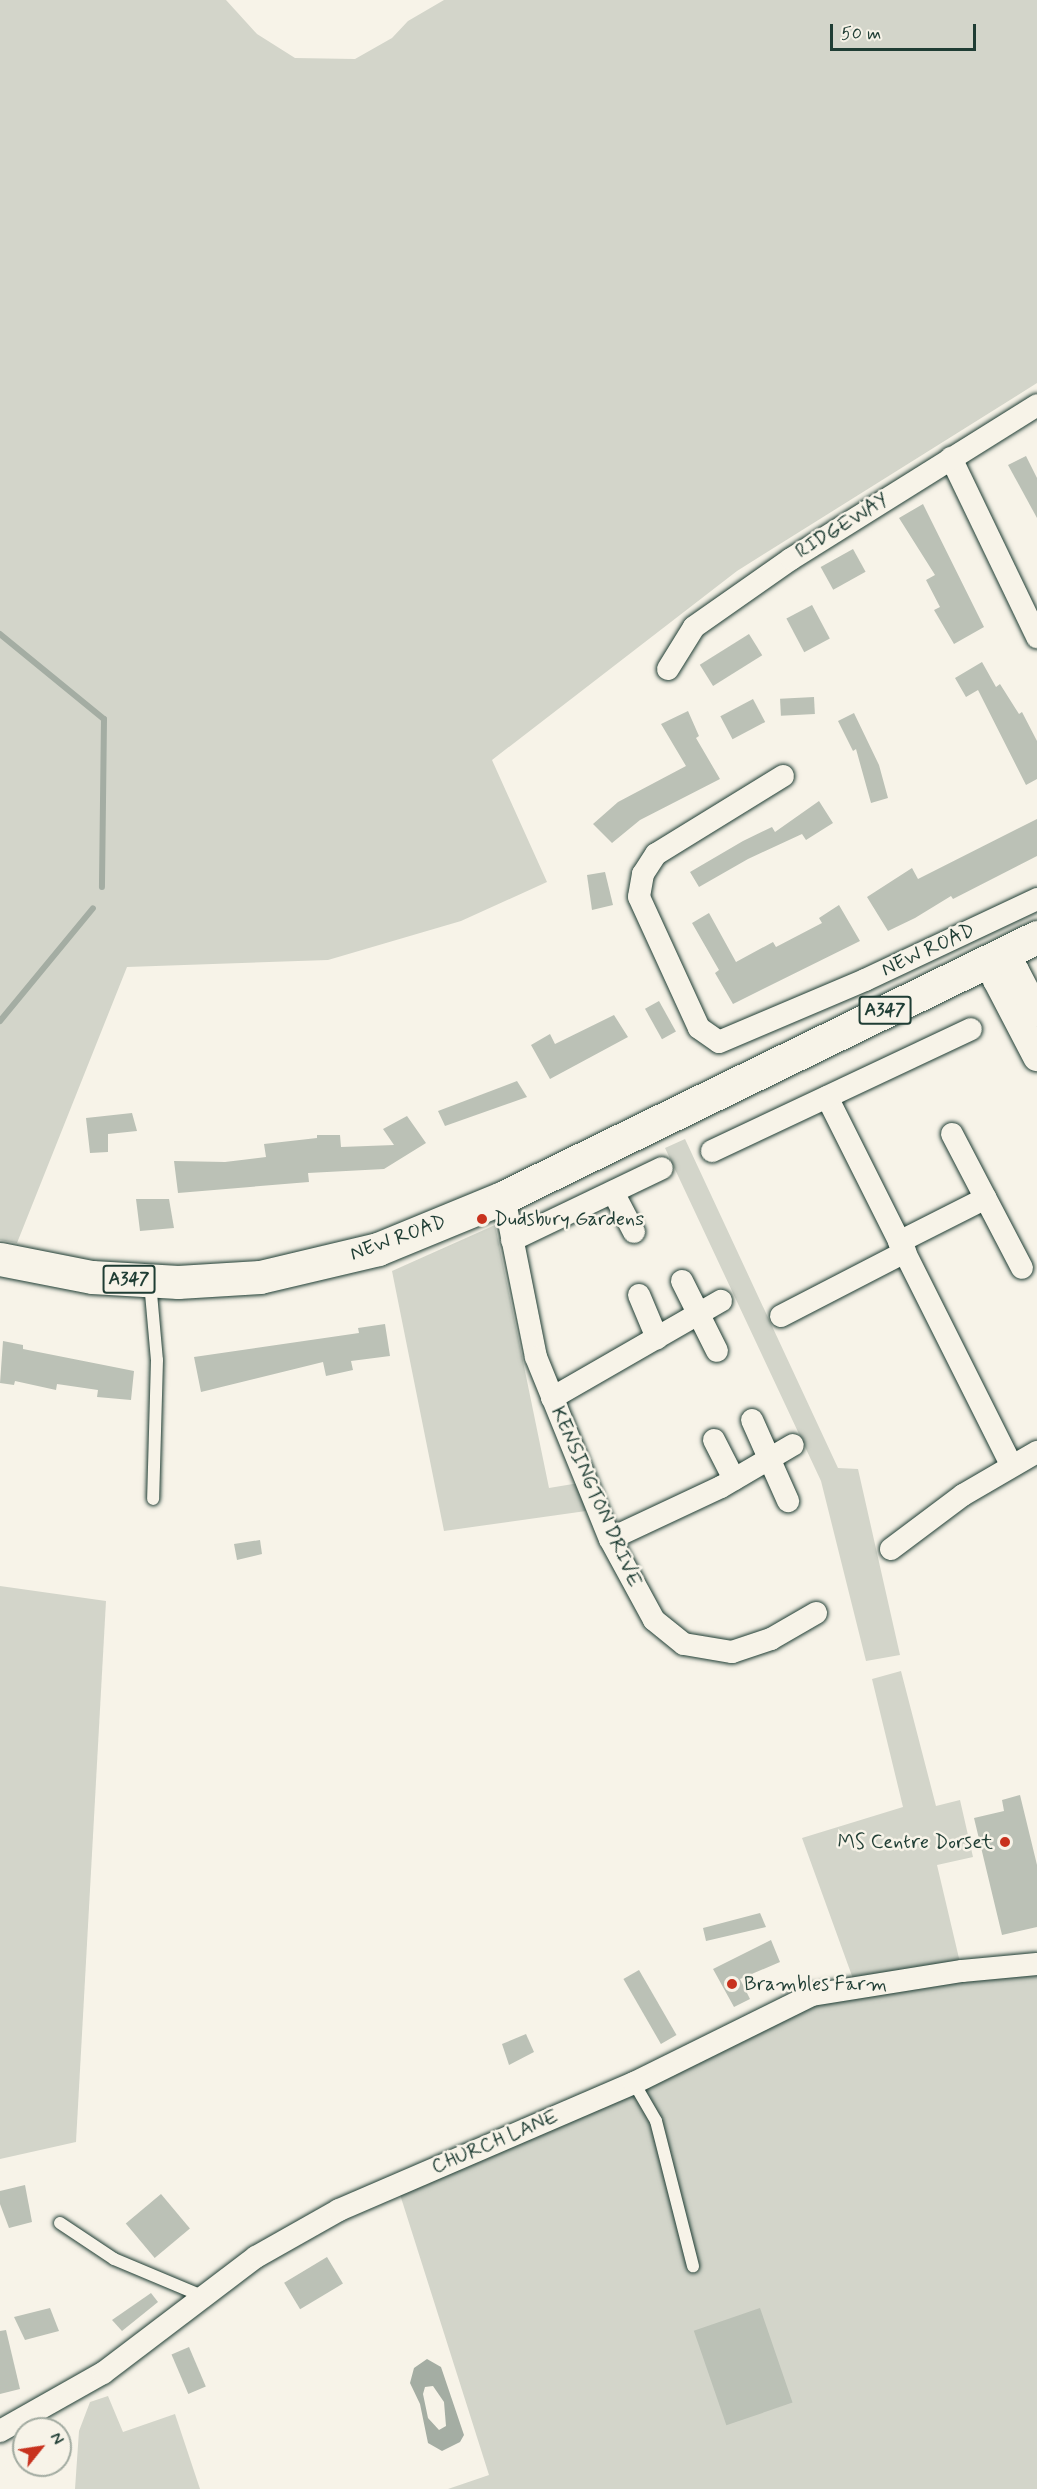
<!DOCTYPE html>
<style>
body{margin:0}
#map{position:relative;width:1037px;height:2489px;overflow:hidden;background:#f7f3e8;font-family:Mynerve,sans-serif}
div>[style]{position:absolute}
.green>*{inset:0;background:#d3d5ca}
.water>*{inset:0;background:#a4ada3}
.stream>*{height:6px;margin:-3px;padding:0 3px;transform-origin:3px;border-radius:3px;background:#a4ada3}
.building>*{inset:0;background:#bbc1b6;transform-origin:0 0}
.roads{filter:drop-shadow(0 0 2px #1f3d34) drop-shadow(0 0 2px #1f3d34)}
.service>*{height:12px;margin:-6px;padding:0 6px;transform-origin:6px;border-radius:6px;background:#f7f3e8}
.minor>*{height:22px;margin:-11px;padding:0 11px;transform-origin:11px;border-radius:11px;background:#f7f3e8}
.tertiary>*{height:28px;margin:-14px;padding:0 14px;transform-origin:14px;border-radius:14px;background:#f7f3e8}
.primary>*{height:33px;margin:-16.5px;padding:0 16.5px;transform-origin:16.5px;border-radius:16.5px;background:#f7f3e8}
.dots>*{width:16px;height:16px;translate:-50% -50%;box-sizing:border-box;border:3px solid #f7f3e8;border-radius:50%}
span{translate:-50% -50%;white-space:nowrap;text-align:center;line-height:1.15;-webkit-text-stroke:5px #f7f3e8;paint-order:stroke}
.shield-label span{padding:2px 4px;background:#f7f3e8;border:2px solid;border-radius:4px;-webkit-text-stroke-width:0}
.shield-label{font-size:18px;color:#1f3d34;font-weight:700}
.street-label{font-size:20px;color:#1f3d34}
.poi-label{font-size:20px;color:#1f3d34}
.left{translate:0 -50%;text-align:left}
.right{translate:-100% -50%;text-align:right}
.north{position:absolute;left:12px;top:2417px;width:60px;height:60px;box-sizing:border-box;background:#f7f3e8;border:2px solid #a1aaa0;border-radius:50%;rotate:60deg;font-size:16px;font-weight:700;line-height:24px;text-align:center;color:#1f3d34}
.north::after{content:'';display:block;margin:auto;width:21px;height:27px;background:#c8321e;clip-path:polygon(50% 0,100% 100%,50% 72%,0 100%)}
.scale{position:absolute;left:830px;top:24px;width:146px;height:27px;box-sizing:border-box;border:3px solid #1f3d34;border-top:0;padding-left:8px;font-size:18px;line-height:21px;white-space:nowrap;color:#1f3d34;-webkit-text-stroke:4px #f7f3e8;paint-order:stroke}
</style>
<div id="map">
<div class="green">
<div style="clip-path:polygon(0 0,226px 0,257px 34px,295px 58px,355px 59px,392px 38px,408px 21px,444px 0,1037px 0,1037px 383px,737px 571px,492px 760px,547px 882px,461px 921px,328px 960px,127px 967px,17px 1243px,0 1240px)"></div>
<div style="clip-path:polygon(685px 1139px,838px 1468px,858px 1469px,900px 1655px,866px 1661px,821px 1481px,665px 1148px)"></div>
<div style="clip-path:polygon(495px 1225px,549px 1488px,579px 1483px,586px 1511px,444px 1531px,392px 1271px)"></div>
<div style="clip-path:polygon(0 1586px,106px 1601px,76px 2142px,0 2159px)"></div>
<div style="clip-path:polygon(901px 1671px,936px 1806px,960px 1800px,973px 1857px,937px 1865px,962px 1971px,1037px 1964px,1037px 2489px,448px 2489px,489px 2475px,397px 2185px,856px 1987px,802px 1838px,903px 1807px,872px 1679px)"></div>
<div style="clip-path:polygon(108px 2396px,123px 2432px,175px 2414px,200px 2489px,75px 2489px,79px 2431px,90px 2402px)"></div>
</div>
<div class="water">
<div style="clip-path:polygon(evenodd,427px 2359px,441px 2367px,464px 2435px,460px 2442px,442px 2451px,428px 2443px,420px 2404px,410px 2383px,414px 2368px,427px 2359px,433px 2386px,444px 2402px,446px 2426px,439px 2430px,428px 2418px,423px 2394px,425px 2387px,433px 2386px)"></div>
</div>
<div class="stream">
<div style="left:0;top:634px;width:134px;rotate:39.3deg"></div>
<div style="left:104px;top:719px;width:168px;rotate:90.7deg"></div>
<div style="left:0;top:1021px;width:146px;rotate:-50.5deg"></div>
</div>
<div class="building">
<div style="clip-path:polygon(1026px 456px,1037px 478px,1037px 518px,1008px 465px)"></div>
<div style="clip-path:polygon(923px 504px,984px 627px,954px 644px,934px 610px,940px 607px,926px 580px,935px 575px,899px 518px)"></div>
<div style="left:853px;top:549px;width:26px;height:37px;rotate:61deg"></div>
<div style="left:812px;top:605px;width:38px;height:29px;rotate:62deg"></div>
<div style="left:749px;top:634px;width:25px;height:58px;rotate:58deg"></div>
<div style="clip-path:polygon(982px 662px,996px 687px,1000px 684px,1019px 714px,1022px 712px,1037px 741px,1037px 779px,1026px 785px,978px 690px,966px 697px,955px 678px)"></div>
<div style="left:814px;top:697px;width:17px;height:34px;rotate:87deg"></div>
<div style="left:753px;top:699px;width:26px;height:37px;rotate:62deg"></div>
<div style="clip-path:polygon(688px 711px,699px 736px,696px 738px,720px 779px,640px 820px,612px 843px,593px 824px,618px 802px,686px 766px,661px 724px)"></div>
<div style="clip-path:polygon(854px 713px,879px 765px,888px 798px,871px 803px,856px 749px,853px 751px,838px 721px)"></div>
<div style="clip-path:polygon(819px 801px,833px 823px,806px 840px,802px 834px,748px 859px,699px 887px,690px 872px,743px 841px,772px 827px,775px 832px)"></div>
<div style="clip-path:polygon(1037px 819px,1037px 856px,953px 899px,951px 896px,915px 918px,888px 931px,867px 897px,912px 868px,918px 879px)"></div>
<div style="clip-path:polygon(605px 872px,613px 905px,592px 910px,587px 875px)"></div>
<div style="clip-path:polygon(839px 905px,860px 941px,733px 1004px,715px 973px,719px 970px,692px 923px,709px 913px,736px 962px,773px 942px,776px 947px,822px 923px,819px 918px)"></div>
<div style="left:659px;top:1001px;width:35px;height:16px;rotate:61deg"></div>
<div style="clip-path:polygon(614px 1015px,628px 1037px,550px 1079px,531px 1045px,550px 1034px,555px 1044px)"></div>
<div style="clip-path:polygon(517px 1081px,527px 1097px,445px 1126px,438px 1111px)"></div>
<div style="clip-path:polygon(132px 1113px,137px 1131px,108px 1134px,108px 1152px,90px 1153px,86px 1118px)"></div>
<div style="clip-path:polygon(407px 1116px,426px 1143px,384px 1169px,308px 1173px,309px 1182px,178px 1193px,174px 1161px,225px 1162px,266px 1157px,264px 1144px,317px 1138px,317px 1135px,340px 1135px,341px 1147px,394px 1145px,383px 1129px)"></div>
<div style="clip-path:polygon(136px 1199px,169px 1199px,174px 1228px,140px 1231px)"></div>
<div style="clip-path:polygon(385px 1324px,390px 1356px,351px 1361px,353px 1370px,326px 1376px,323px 1362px,201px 1392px,194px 1357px,359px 1333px,358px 1328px)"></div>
<div style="clip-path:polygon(3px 1341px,23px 1345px,23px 1349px,134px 1371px,131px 1400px,97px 1397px,98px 1390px,57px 1384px,56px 1390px,15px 1381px,14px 1385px,0 1383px)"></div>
<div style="clip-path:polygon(260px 1540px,262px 1554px,237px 1560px,234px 1544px)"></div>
<div style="clip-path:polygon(1020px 1795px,1037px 1865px,1037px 1927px,1002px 1935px,974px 1818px,1004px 1811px,1002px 1800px)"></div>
<div style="clip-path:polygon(760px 1913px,766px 1927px,706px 1941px,703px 1928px)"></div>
<div style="clip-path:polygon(771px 1940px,780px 1962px,740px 1979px,750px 1999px,734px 2007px,713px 1969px)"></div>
<div style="left:639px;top:1970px;width:75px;height:18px;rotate:60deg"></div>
<div style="clip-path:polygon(526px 2034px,534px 2052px,509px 2065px,502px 2044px)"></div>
<div style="clip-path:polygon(25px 2185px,32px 2222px,9px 2228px,0 2204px,0 2191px)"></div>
<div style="left:161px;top:2194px;width:45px;height:46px;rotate:50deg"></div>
<div style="left:327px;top:2257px;width:31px;height:50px;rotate:59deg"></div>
<div style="clip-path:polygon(151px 2293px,158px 2302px,122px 2331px,112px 2320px)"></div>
<div style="clip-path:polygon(50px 2308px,59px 2331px,25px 2340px,14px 2317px)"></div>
<div style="left:760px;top:2308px;width:100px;height:70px;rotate:71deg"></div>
<div style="clip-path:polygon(6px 2330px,20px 2389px,0 2394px,0 2331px)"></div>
<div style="left:189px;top:2347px;width:43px;height:19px;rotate:67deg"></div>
</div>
<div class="roads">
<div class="service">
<div style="left:150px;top:1282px;width:78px;rotate:84.9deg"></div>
<div style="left:157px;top:1360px;width:139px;rotate:91.6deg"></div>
<div style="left:634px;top:2083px;width:44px;rotate:59.9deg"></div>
<div style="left:656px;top:2121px;width:150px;rotate:75.7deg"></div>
<div style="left:60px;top:2223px;width:65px;rotate:33.7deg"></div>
<div style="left:114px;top:2259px;width:95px;rotate:22.8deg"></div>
</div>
<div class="minor">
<div style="left:951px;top:458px;width:199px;rotate:64.3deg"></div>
<div style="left:668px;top:669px;width:49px;rotate:-58.2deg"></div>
<div style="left:694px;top:627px;width:118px;rotate:-35deg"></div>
<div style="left:791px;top:559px;width:290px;rotate:-32deg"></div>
<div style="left:783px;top:776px;width:149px;rotate:148.4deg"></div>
<div style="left:656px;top:854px;width:24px;rotate:123deg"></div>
<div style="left:643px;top:874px;width:23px;rotate:100deg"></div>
<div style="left:639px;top:897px;width:144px;rotate:65.4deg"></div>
<div style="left:699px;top:1028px;width:24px;rotate:35deg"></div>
<div style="left:719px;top:1042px;width:159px;rotate:-23deg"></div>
<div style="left:865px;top:980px;width:190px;rotate:-25.2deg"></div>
<div style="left:827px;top:1097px;width:411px;rotate:63.4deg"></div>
<div style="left:952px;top:1134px;width:151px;rotate:62.4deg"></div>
<div style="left:712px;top:1151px;width:286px;rotate:-25.2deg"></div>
<div style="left:613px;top:1192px;width:45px;rotate:62.3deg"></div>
<div style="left:504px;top:1197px;width:163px;rotate:78.7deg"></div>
<div style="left:536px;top:1357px;width:196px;rotate:67.9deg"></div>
<div style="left:610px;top:1539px;width:92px;rotate:61.5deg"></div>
<div style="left:654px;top:1620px;width:38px;rotate:39deg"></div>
<div style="left:684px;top:1644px;width:49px;rotate:9.5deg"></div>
<div style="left:732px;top:1652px;width:41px;rotate:-18.4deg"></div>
<div style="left:771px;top:1639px;width:52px;rotate:-30deg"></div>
<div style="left:512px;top:1240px;width:166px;rotate:-25.6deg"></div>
<div style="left:899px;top:1242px;width:97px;rotate:-26.8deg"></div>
<div style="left:682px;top:1281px;width:78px;rotate:63.4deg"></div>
<div style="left:639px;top:1295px;width:47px;rotate:67.3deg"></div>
<div style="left:781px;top:1316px;width:140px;rotate:-27.3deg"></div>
<div style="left:552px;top:1398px;width:195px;rotate:-29.9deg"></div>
<div style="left:752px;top:1420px;width:89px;rotate:66deg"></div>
<div style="left:714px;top:1440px;width:44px;rotate:62.9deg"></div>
<div style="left:610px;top:1539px;width:123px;rotate:-25.1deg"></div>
<div style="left:721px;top:1487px;width:83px;rotate:-30.3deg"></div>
<div style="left:891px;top:1549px;width:90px;rotate:-36.9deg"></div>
<div style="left:963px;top:1495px;width:86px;rotate:-30.2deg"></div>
<div style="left:0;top:2431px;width:118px;rotate:-29.4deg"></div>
<div style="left:103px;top:2373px;width:192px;rotate:-37.2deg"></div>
<div style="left:256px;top:2257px;width:95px;rotate:-29.5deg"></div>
<div style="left:339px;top:2210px;width:321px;rotate:-23.3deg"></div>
<div style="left:634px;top:2083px;width:199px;rotate:-26.3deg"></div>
<div style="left:812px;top:1995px;width:152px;rotate:-9.1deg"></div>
<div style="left:962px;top:1971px;width:75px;rotate:-5.3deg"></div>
</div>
<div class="tertiary">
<div style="left:996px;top:956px;width:24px;rotate:88deg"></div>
<div style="left:997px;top:980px;width:87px;rotate:62.5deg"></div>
<div style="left:996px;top:956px;width:24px;rotate:38deg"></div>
<div style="left:1015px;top:971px;width:47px;rotate:62.4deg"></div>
</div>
<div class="primary">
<div style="left:0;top:1259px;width:94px;rotate:11.1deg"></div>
<div style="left:92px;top:1277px;width:86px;rotate:3.3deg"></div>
<div style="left:178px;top:1282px;width:82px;rotate:-3.5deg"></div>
<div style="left:260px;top:1277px;width:121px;rotate:-13.3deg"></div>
<div style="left:378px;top:1249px;width:136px;rotate:-22.4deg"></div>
<div style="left:504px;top:1197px;width:593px;rotate:-26deg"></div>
</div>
</div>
<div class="dots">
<div style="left:482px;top:1219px;background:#c8321e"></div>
<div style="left:1005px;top:1842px;background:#c8321e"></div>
<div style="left:732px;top:1984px;background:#c8321e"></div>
</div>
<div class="shield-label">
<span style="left:885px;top:1010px">A347</span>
<span style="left:129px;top:1279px">A347</span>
</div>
<div class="street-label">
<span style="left:842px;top:526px;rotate:-32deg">RIDGEWAY</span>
<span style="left:928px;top:950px;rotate:-25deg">NEW ROAD</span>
<span style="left:398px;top:1238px;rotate:-20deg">NEW ROAD</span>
<span style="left:596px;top:1497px;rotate:66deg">KENSINGTON DRIVE</span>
<span style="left:495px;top:2142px;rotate:-23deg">CHURCH LANE</span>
</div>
<div class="poi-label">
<span class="left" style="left:494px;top:1219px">Dudsbury Gardens</span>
<span class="right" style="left:993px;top:1842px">MS Centre Dorset</span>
<span class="left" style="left:744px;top:1984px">Brambles Farm</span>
</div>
<div class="north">N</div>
<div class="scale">50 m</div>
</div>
